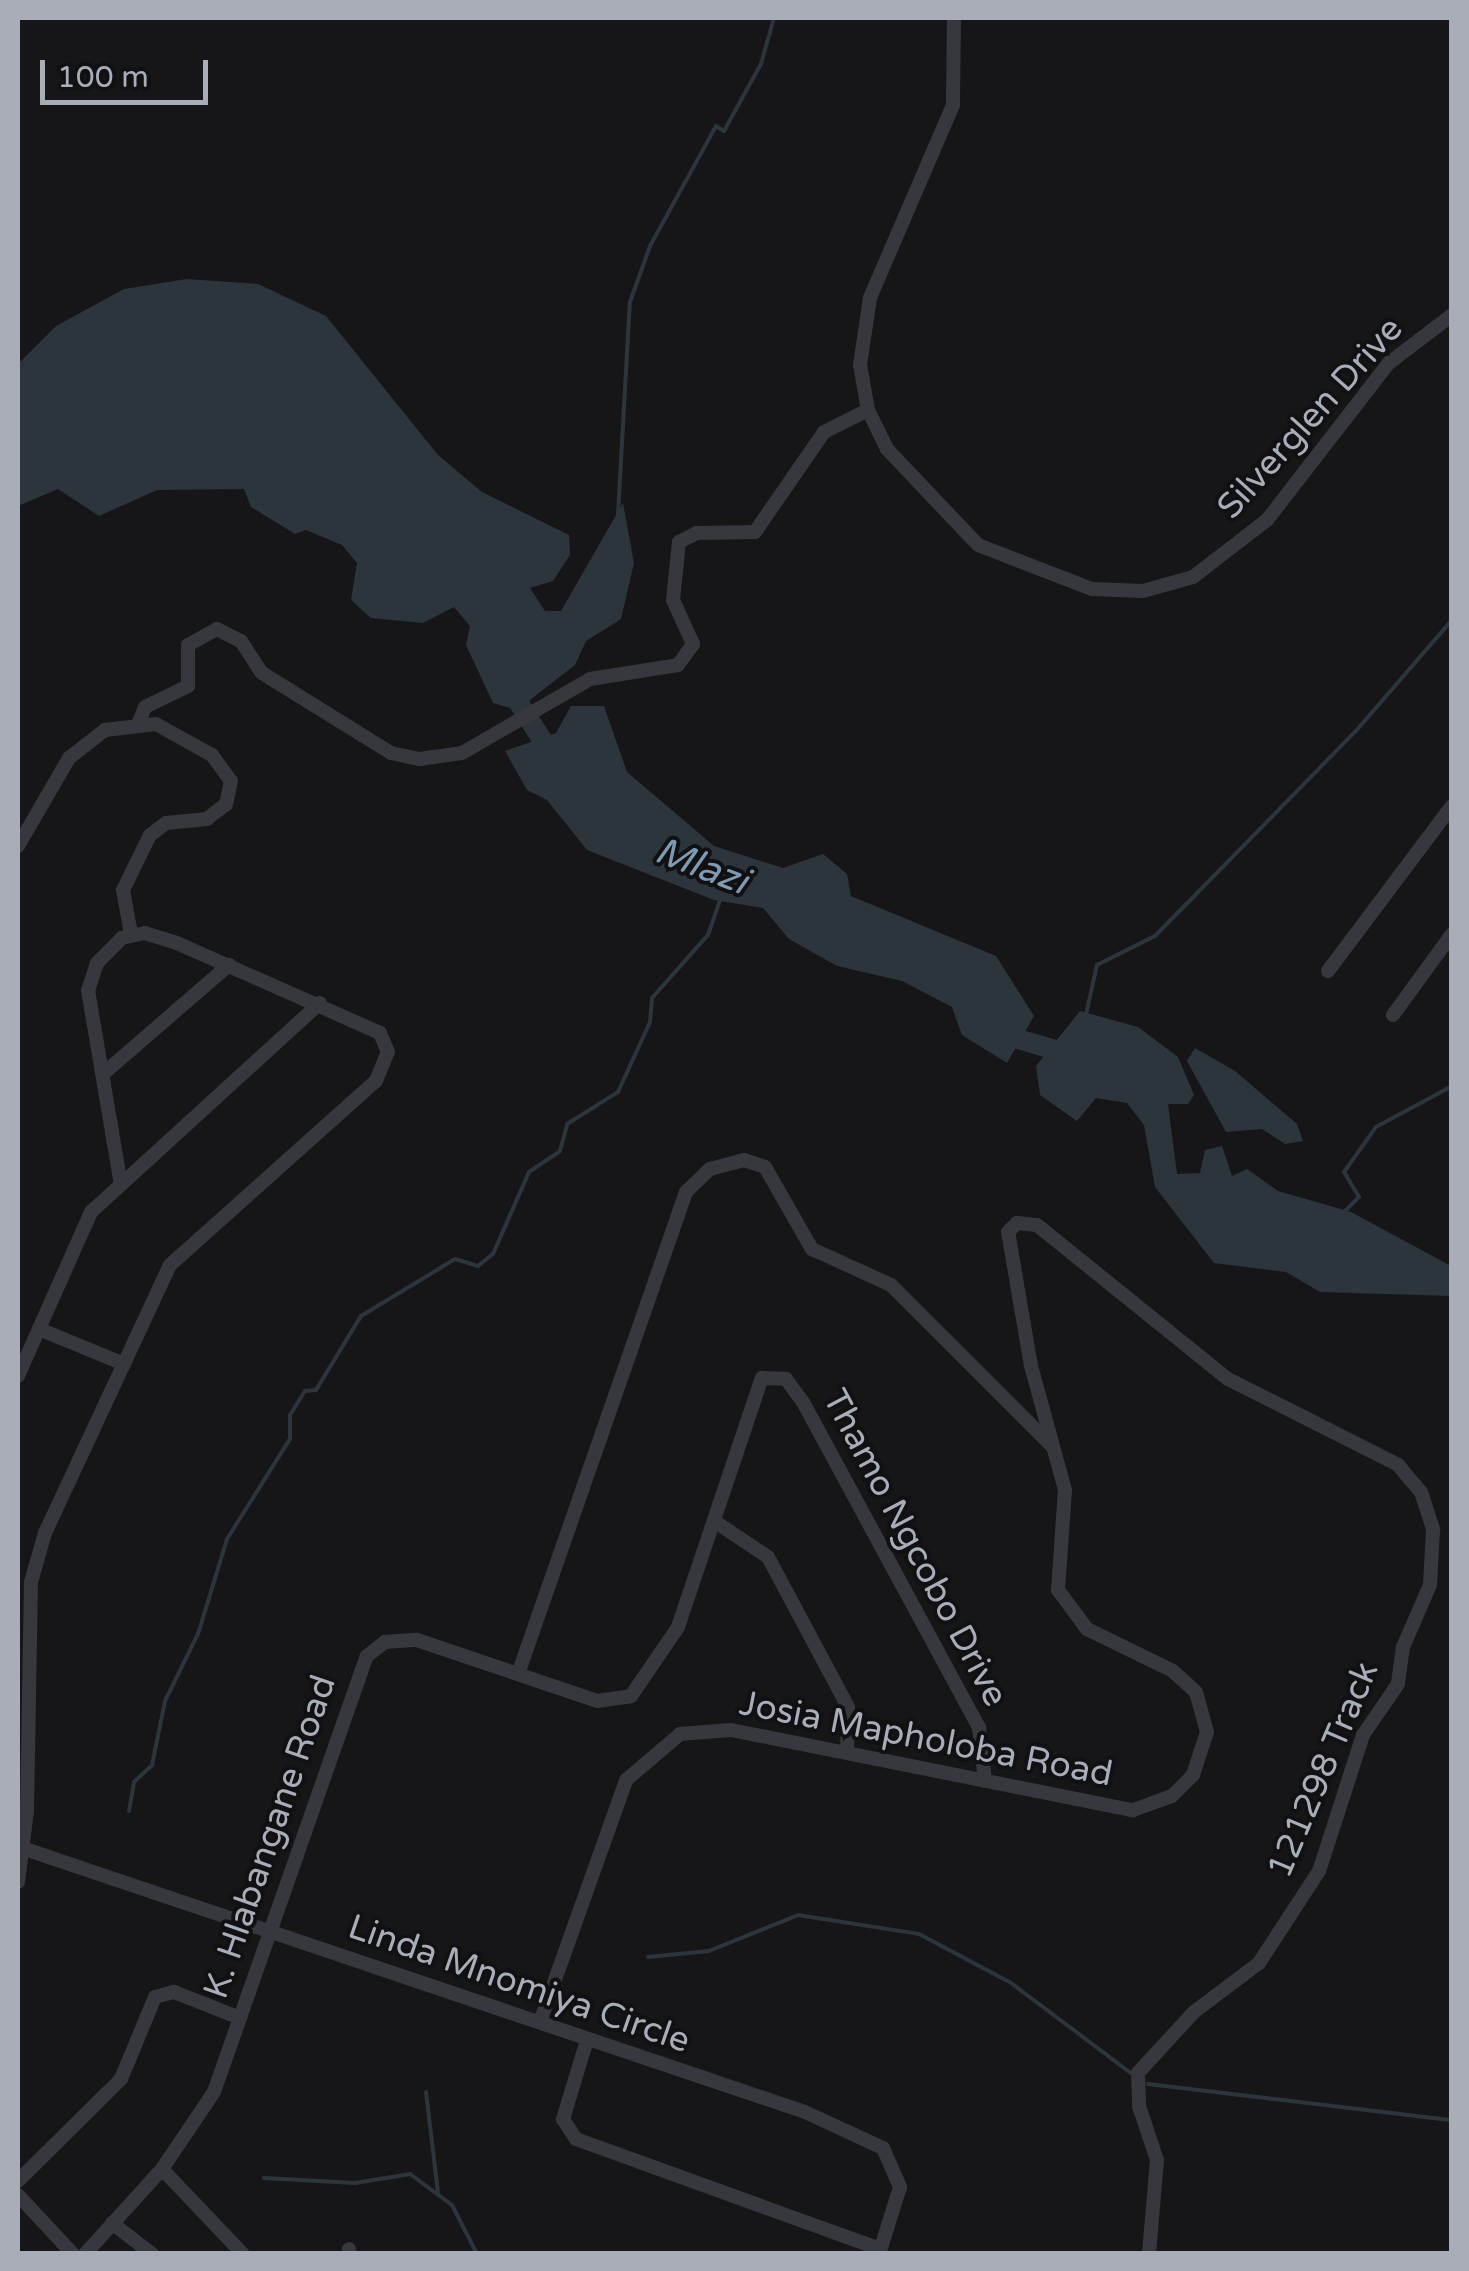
<!DOCTYPE html>
<style>
body{margin:0}
#map{position:relative;width:1469px;height:2271px;overflow:hidden;background:#161618;font-family:"Varela Round",sans-serif}
div>[style]{position:absolute}
.water>*{inset:0;background:#2c353c}
.stream>*{height:4px;margin:-2px;padding:0 2px;transform-origin:2px;border-radius:2px;background:#2c353c}
.river>*{height:20px;margin:-10px;padding:0 10px;transform-origin:10px;border-radius:10px;background:#2c353c}
.minor>*{height:14px;margin:-7px;padding:0 7px;transform-origin:7px;border-radius:7px;background:#37383d}
span{translate:-50% -50%;white-space:nowrap;text-align:center;line-height:1.15;-webkit-text-stroke:8px #111113;paint-order:stroke}
.street-label{font-size:35px;color:#a8adb8}
.water-label{font-size:38px;color:#7f9bb3;font-style:italic}
.frame{position:absolute;inset:0;border:20px solid #a8adb8;pointer-events:none}
.scale{position:absolute;left:40px;top:60px;width:168px;height:45px;box-sizing:border-box;border:5px solid #a8adb8;border-top:0;padding-left:12px;font-size:30px;line-height:35px;white-space:nowrap;color:#a8adb8;-webkit-text-stroke:8px #111113;paint-order:stroke}
</style>
<div id="map">
<div class="water">
<div style="clip-path:polygon(187px 279px,258px 284px,326px 316px,438px 455px,482px 492px,569px 535px,570px 555px,553px 581px,530px 588px,545px 611px,561px 611px,623px 503px,634px 563px,621px 619px,586px 641px,575px 665px,517px 710px,493px 703px,466px 645px,470px 626px,454px 607px,423px 623px,371px 618px,351px 600px,357px 563px,342px 545px,306px 530px,295px 534px,251px 507px,244px 489px,157px 490px,99px 516px,58px 489px,18px 506px,20px 362px,56px 326px,124px 289px)"></div>
<div style="clip-path:polygon(571px 706px,604px 706px,627px 772px,714px 846px,783px 868px,823px 854px,847px 874px,851px 896px,996px 956px,1034px 1016px,1007px 1063px,962px 1035px,952px 1007px,902px 981px,837px 966px,789px 939px,763px 908px,714px 900px,587px 850px,547px 800px,527px 790px,505px 751px,556px 733px)"></div>
<div style="clip-path:polygon(1080px 1011px,1138px 1027px,1178px 1057px,1194px 1095px,1188px 1104px,1168px 1104px,1177px 1174px,1200px 1173px,1205px 1150px,1222px 1146px,1232px 1176px,1247px 1169px,1278px 1191px,1351px 1212px,1451px 1266px,1451px 1296px,1320px 1292px,1286px 1272px,1214px 1263px,1155px 1187px,1144px 1125px,1127px 1103px,1096px 1098px,1077px 1121px,1040px 1095px,1036px 1066px)"></div>
<div style="clip-path:polygon(1195px 1048px,1235px 1071px,1297px 1124px,1303px 1141px,1285px 1144px,1262px 1129px,1226px 1132px,1187px 1061px)"></div>
</div>
<div class="stream">
<div style="left:606px;top:18px;width:28px"></div>
<div style="left:618px;top:514px;width:212px;rotate:-86.8deg"></div>
<div style="left:630px;top:302px;width:59px;rotate:-70.3deg"></div>
<div style="left:650px;top:246px;width:137px;rotate:-61.2deg"></div>
<div style="left:716px;top:126px;width:9px;rotate:32deg"></div>
<div style="left:724px;top:131px;width:77px;rotate:-61.1deg"></div>
<div style="left:761px;top:64px;width:48px;rotate:-74.2deg"></div>
<div style="left:1085px;top:1019px;width:55px;rotate:-77.5deg"></div>
<div style="left:1097px;top:965px;width:65px;rotate:-26.6deg"></div>
<div style="left:1155px;top:936px;width:286px;rotate:-45.6deg"></div>
<div style="left:1355px;top:732px;width:148px;rotate:-49.1deg"></div>
<div style="left:1342px;top:1214px;width:24px;rotate:-45deg"></div>
<div style="left:1359px;top:1197px;width:29px;rotate:-121deg"></div>
<div style="left:1344px;top:1172px;width:55px;rotate:-54.6deg"></div>
<div style="left:1376px;top:1127px;width:86px;rotate:-28.3deg"></div>
<div style="left:129px;top:1811px;width:29px;rotate:-80deg"></div>
<div style="left:134px;top:1782px;width:25px;rotate:-43deg"></div>
<div style="left:152px;top:1765px;width:65px;rotate:-78.5deg"></div>
<div style="left:165px;top:1701px;width:75px;rotate:-63.8deg"></div>
<div style="left:198px;top:1634px;width:99px;rotate:-73deg"></div>
<div style="left:227px;top:1539px;width:118px;rotate:-57.8deg"></div>
<div style="left:290px;top:1439px;width:24px;rotate:-90deg"></div>
<div style="left:290px;top:1415px;width:28px;rotate:-58deg"></div>
<div style="left:305px;top:1391px;width:11px;rotate:-5deg"></div>
<div style="left:316px;top:1390px;width:87px;rotate:-58.7deg"></div>
<div style="left:361px;top:1316px;width:110px;rotate:-31.2deg"></div>
<div style="left:455px;top:1259px;width:24px;rotate:17deg"></div>
<div style="left:478px;top:1266px;width:19px;rotate:-39deg"></div>
<div style="left:493px;top:1254px;width:90px;rotate:-66.3deg"></div>
<div style="left:529px;top:1172px;width:37px;rotate:-34deg"></div>
<div style="left:560px;top:1151px;width:28px;rotate:-75deg"></div>
<div style="left:567px;top:1124px;width:60px;rotate:-32.1deg"></div>
<div style="left:618px;top:1092px;width:77px;rotate:-65.4deg"></div>
<div style="left:650px;top:1022px;width:24px;rotate:-85deg"></div>
<div style="left:652px;top:998px;width:84px;rotate:-48.4deg"></div>
<div style="left:708px;top:935px;width:37px;rotate:-71deg"></div>
<div style="left:648px;top:1957px;width:61px;rotate:-5.6deg"></div>
<div style="left:709px;top:1951px;width:96px;rotate:-22deg"></div>
<div style="left:798px;top:1915px;width:122px;rotate:8.9deg"></div>
<div style="left:919px;top:1934px;width:104px;rotate:28deg"></div>
<div style="left:1011px;top:1983px;width:150px;rotate:36.9deg"></div>
<div style="left:1148px;top:2084px;width:306px;rotate:6.8deg"></div>
<div style="left:426px;top:2092px;width:101px;rotate:83.2deg"></div>
<div style="left:264px;top:2178px;width:91px;rotate:3.1deg"></div>
<div style="left:355px;top:2183px;width:56px;rotate:-9.3deg"></div>
<div style="left:410px;top:2174px;width:52px;rotate:36.4deg"></div>
<div style="left:452px;top:2205px;width:55px;rotate:63deg"></div>
</div>
<div class="river">
<div style="left:506px;top:683px;width:91px;rotate:57.5deg"></div>
<div style="left:1001px;top:1020px;width:25px;rotate:48deg"></div>
<div style="left:1018px;top:1039px;width:56px;rotate:16.5deg"></div>
</div>
<div class="minor">
<div style="left:954px;top:18px;width:87px;rotate:90.7deg"></div>
<div style="left:953px;top:105px;width:210px;rotate:113.3deg"></div>
<div style="left:870px;top:298px;width:68px;rotate:98.5deg"></div>
<div style="left:860px;top:365px;width:46px;rotate:79.9deg"></div>
<div style="left:868px;top:410px;width:43px;rotate:64deg"></div>
<div style="left:887px;top:449px;width:132px;rotate:46.5deg"></div>
<div style="left:978px;top:545px;width:122px;rotate:21.1deg"></div>
<div style="left:1092px;top:589px;width:51px;rotate:2.2deg"></div>
<div style="left:1143px;top:591px;width:52px;rotate:-15.6deg"></div>
<div style="left:1193px;top:577px;width:93px;rotate:-37.6deg"></div>
<div style="left:1267px;top:520px;width:199px;rotate:-52.2deg"></div>
<div style="left:1389px;top:363px;width:79px;rotate:-37.3deg"></div>
<div style="left:139px;top:722px;width:16px;rotate:-68deg"></div>
<div style="left:145px;top:707px;width:48px;rotate:-26deg"></div>
<div style="left:188px;top:686px;width:41px;rotate:-90deg"></div>
<div style="left:188px;top:645px;width:33px;rotate:-29deg"></div>
<div style="left:217px;top:629px;width:27px;rotate:27deg"></div>
<div style="left:241px;top:641px;width:38px;rotate:57deg"></div>
<div style="left:262px;top:673px;width:152px;rotate:31.8deg"></div>
<div style="left:391px;top:753px;width:29px;rotate:12deg"></div>
<div style="left:419px;top:759px;width:43px;rotate:-7.9deg"></div>
<div style="left:462px;top:753px;width:148px;rotate:-30deg"></div>
<div style="left:590px;top:679px;width:89px;rotate:-9deg"></div>
<div style="left:678px;top:665px;width:26px;rotate:-54deg"></div>
<div style="left:693px;top:644px;width:48px;rotate:-114.4deg"></div>
<div style="left:673px;top:600px;width:58px;rotate:-84.1deg"></div>
<div style="left:679px;top:542px;width:20px;rotate:-27deg"></div>
<div style="left:697px;top:533px;width:58px;rotate:-1deg"></div>
<div style="left:755px;top:532px;width:121px;rotate:-55.4deg"></div>
<div style="left:824px;top:432px;width:49px;rotate:-26.6deg"></div>
<div style="left:18px;top:846px;width:102px;rotate:-59.9deg"></div>
<div style="left:69px;top:758px;width:46px;rotate:-37.9deg"></div>
<div style="left:105px;top:730px;width:51px;rotate:-6.7deg"></div>
<div style="left:156px;top:724px;width:64px;rotate:29deg"></div>
<div style="left:212px;top:755px;width:32px;rotate:54deg"></div>
<div style="left:231px;top:781px;width:24px;rotate:102deg"></div>
<div style="left:226px;top:804px;width:24px;rotate:142deg"></div>
<div style="left:207px;top:819px;width:41px;rotate:174.4deg"></div>
<div style="left:166px;top:823px;width:20px;rotate:143deg"></div>
<div style="left:150px;top:835px;width:61px;rotate:116.1deg"></div>
<div style="left:123px;top:890px;width:45px;rotate:79.7deg"></div>
<div style="left:1328px;top:971px;width:206px;rotate:-53.1deg"></div>
<div style="left:1393px;top:1015px;width:100px;rotate:-53.9deg"></div>
<div style="left:103px;top:1074px;width:167px;rotate:-40.9deg"></div>
<div style="left:39px;top:1329px;width:92px;rotate:22.4deg"></div>
<div style="left:18px;top:1376px;width:180px;rotate:-66deg"></div>
<div style="left:91px;top:1212px;width:310px;rotate:-42.4deg"></div>
<div style="left:714px;top:1521px;width:65px;rotate:33.7deg"></div>
<div style="left:768px;top:1557px;width:170px;rotate:61.9deg"></div>
<div style="left:848px;top:1707px;width:46px;rotate:91.2deg"></div>
<div style="left:518px;top:1674px;width:510px;rotate:-70.78deg"></div>
<div style="left:686px;top:1192px;width:33px;rotate:-44deg"></div>
<div style="left:710px;top:1169px;width:35px;rotate:-15deg"></div>
<div style="left:744px;top:1160px;width:22px;rotate:18deg"></div>
<div style="left:765px;top:1167px;width:95px;rotate:60.2deg"></div>
<div style="left:812px;top:1249px;width:87px;rotate:24.5deg"></div>
<div style="left:891px;top:1285px;width:228px;rotate:45deg"></div>
<div style="left:25px;top:1849px;width:823px;rotate:18.63deg"></div>
<div style="left:805px;top:2112px;width:86px;rotate:24.8deg"></div>
<div style="left:883px;top:2148px;width:43px;rotate:66.4deg"></div>
<div style="left:900px;top:2187px;width:70px;rotate:107.4deg"></div>
<div style="left:18px;top:1882px;width:72px;rotate:-82.8deg"></div>
<div style="left:27px;top:1811px;width:229px;rotate:-89deg"></div>
<div style="left:31px;top:1582px;width:51px;rotate:-74.1deg"></div>
<div style="left:45px;top:1533px;width:296px;rotate:-65deg"></div>
<div style="left:170px;top:1265px;width:276px;rotate:-41.8deg"></div>
<div style="left:376px;top:1081px;width:31px;rotate:-68deg"></div>
<div style="left:388px;top:1052px;width:21px;rotate:-113deg"></div>
<div style="left:380px;top:1033px;width:222px;rotate:-156.1deg"></div>
<div style="left:177px;top:943px;width:34px;rotate:-163deg"></div>
<div style="left:145px;top:933px;width:24px;rotate:168deg"></div>
<div style="left:122px;top:938px;width:35px;rotate:135deg"></div>
<div style="left:97px;top:963px;width:28px;rotate:108deg"></div>
<div style="left:88px;top:990px;width:192px;rotate:80.4deg"></div>
<div style="left:540px;top:2022px;width:257px;rotate:-70.4deg"></div>
<div style="left:626px;top:1780px;width:71px;rotate:-40.4deg"></div>
<div style="left:680px;top:1734px;width:51px;rotate:-4.5deg"></div>
<div style="left:731px;top:1730px;width:410px;rotate:11.3deg"></div>
<div style="left:1133px;top:1810px;width:41px;rotate:-19.7deg"></div>
<div style="left:1172px;top:1796px;width:30px;rotate:-45deg"></div>
<div style="left:1193px;top:1775px;width:45px;rotate:-72deg"></div>
<div style="left:1207px;top:1732px;width:41px;rotate:-105.4deg"></div>
<div style="left:1196px;top:1692px;width:31px;rotate:-138deg"></div>
<div style="left:1173px;top:1671px;width:96px;rotate:-154deg"></div>
<div style="left:1087px;top:1629px;width:49px;rotate:-126.6deg"></div>
<div style="left:1058px;top:1590px;width:100px;rotate:-86deg"></div>
<div style="left:1065px;top:1490px;width:129px;rotate:-105.3deg"></div>
<div style="left:1031px;top:1366px;width:136px;rotate:-99.7deg"></div>
<div style="left:1008px;top:1232px;width:13px;rotate:-45deg"></div>
<div style="left:1017px;top:1223px;width:20px;rotate:6deg"></div>
<div style="left:1037px;top:1225px;width:245px;rotate:38.9deg"></div>
<div style="left:1228px;top:1379px;width:191px;rotate:26.8deg"></div>
<div style="left:1398px;top:1465px;width:35px;rotate:50deg"></div>
<div style="left:1421px;top:1492px;width:40px;rotate:72deg"></div>
<div style="left:1433px;top:1530px;width:55px;rotate:93.1deg"></div>
<div style="left:1430px;top:1585px;width:68px;rotate:113.5deg"></div>
<div style="left:1403px;top:1647px;width:37px;rotate:98deg"></div>
<div style="left:1398px;top:1684px;width:62px;rotate:124.5deg"></div>
<div style="left:1363px;top:1735px;width:143px;rotate:107.9deg"></div>
<div style="left:1319px;top:1871px;width:110px;rotate:123.1deg"></div>
<div style="left:1259px;top:1963px;width:81px;rotate:143deg"></div>
<div style="left:1194px;top:2012px;width:83px;rotate:132.6deg"></div>
<div style="left:1138px;top:2073px;width:33px;rotate:88deg"></div>
<div style="left:1139px;top:2106px;width:57px;rotate:71.6deg"></div>
<div style="left:1157px;top:2160px;width:94px;rotate:94.9deg"></div>
<div style="left:587px;top:2040px;width:83px;rotate:106.9deg"></div>
<div style="left:563px;top:2119px;width:24px;rotate:57deg"></div>
<div style="left:576px;top:2139px;width:323px;rotate:19.9deg"></div>
<div style="left:162px;top:2169px;width:117px;rotate:46.4deg"></div>
<div style="left:18px;top:2181px;width:145px;rotate:-44.7deg"></div>
<div style="left:121px;top:2079px;width:89px;rotate:-67.5deg"></div>
<div style="left:155px;top:1997px;width:20px;rotate:-15deg"></div>
<div style="left:174px;top:1992px;width:71px;rotate:21.5deg"></div>
<div style="left:18px;top:2195px;width:81px;rotate:47deg"></div>
<div style="left:112px;top:2223px;width:51px;rotate:37.8deg"></div>
<div style="left:349px;top:2249px;width:5px;rotate:79deg"></div>
<div style="left:85px;top:2254px;width:115px;rotate:-47.8deg"></div>
<div style="left:162px;top:2169px;width:93px;rotate:-56deg"></div>
<div style="left:214px;top:2092px;width:462px;rotate:-70.7deg"></div>
<div style="left:367px;top:1656px;width:23px;rotate:-38deg"></div>
<div style="left:385px;top:1642px;width:32px;rotate:-4deg"></div>
<div style="left:417px;top:1640px;width:190px;rotate:18.7deg"></div>
<div style="left:597px;top:1701px;width:34px;rotate:-8deg"></div>
<div style="left:631px;top:1696px;width:83px;rotate:-55.7deg"></div>
<div style="left:678px;top:1627px;width:263px;rotate:-71.4deg"></div>
<div style="left:762px;top:1378px;width:24px;rotate:2deg"></div>
<div style="left:786px;top:1379px;width:29px;rotate:54deg"></div>
<div style="left:803px;top:1402px;width:370px;rotate:61.6deg"></div>
<div style="left:979px;top:1727px;width:54px;rotate:83.7deg"></div>
</div>
<div class="street-label">
<span style="left:1310px;top:418px;rotate:-48deg">Silverglen Drive</span>
<span style="left:915px;top:1548px;rotate:62deg">Thamo Ngcobo Drive</span>
<span style="left:926px;top:1739px;rotate:11deg">Josia Mapholoba Road</span>
<span style="left:1323px;top:1770px;rotate:-67deg">121298 Track</span>
<span style="left:270px;top:1837px;rotate:-71deg">K. Hlabangane Road</span>
<span style="left:519px;top:1984px;rotate:19deg">Linda Mnomiya Circle</span>
</div>
<div class="water-label">
<span style="left:701px;top:867px;rotate:21deg">Mlazi</span>
</div>
<div class="frame"></div>
<div class="scale">100 m</div>
</div>
